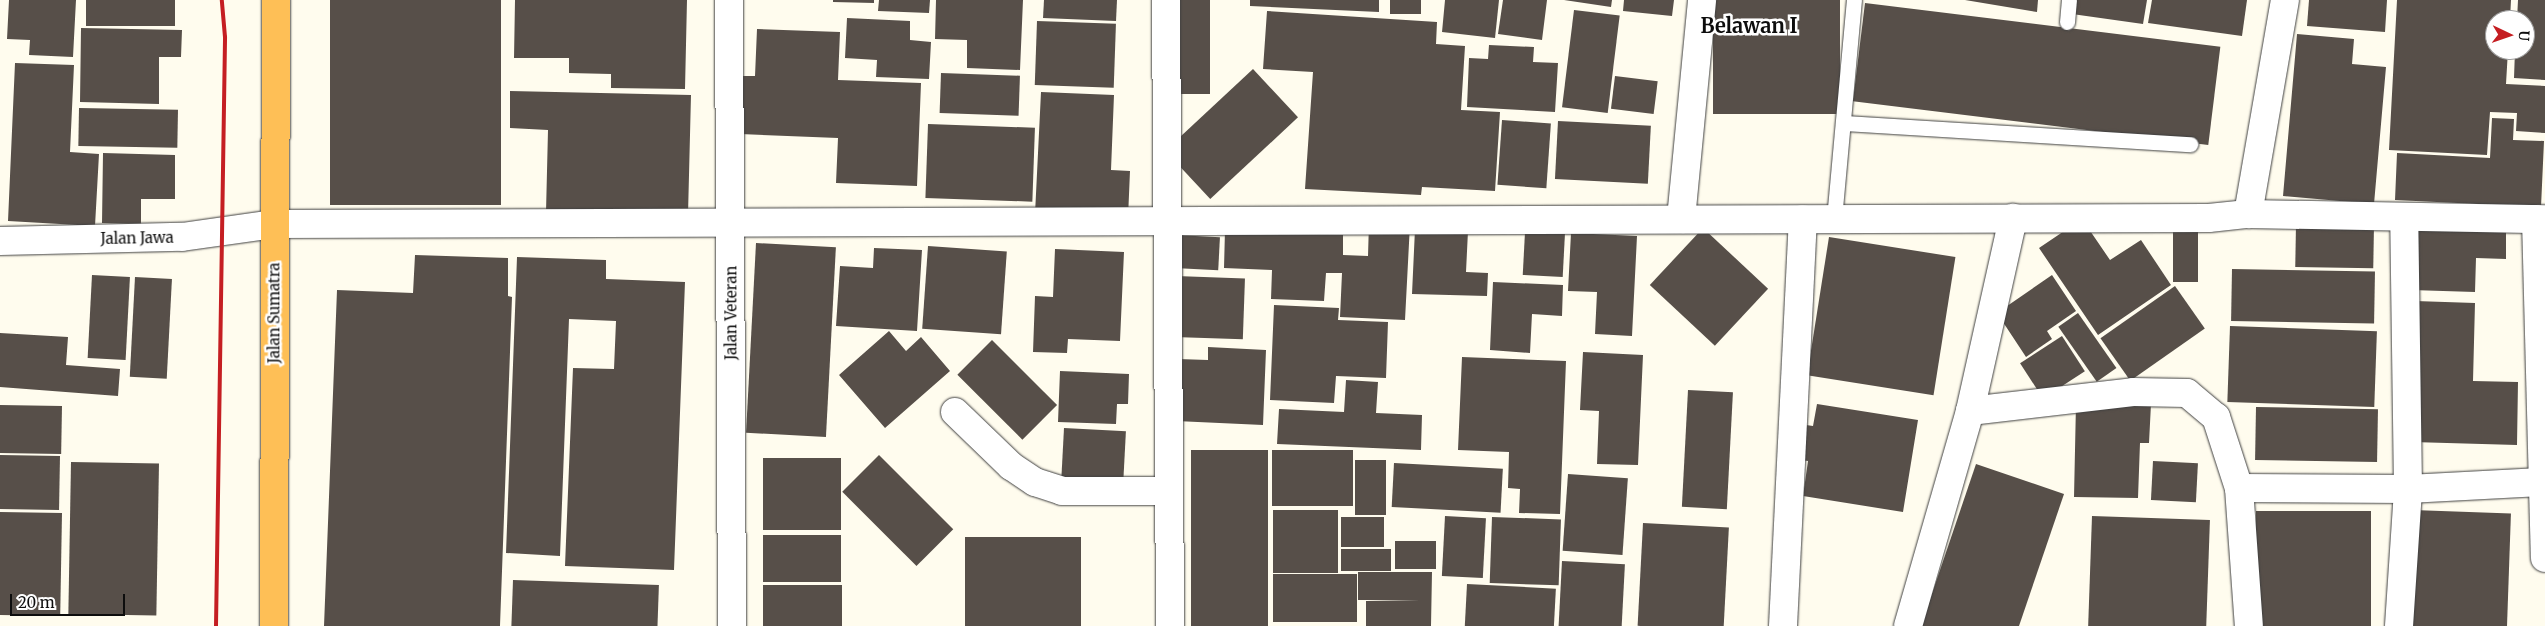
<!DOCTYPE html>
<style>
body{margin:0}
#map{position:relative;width:2545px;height:626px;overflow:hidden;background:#fffcee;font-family:Merriweather,serif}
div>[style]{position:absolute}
.building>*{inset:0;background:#574f49;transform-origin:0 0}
.roads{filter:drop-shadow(0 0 1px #404040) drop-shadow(0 0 1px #404040)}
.service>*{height:15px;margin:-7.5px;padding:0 7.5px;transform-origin:7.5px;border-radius:7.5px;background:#fff}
.minor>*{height:28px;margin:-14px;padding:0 14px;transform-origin:14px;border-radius:14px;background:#fff}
.trunk>*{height:28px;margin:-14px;padding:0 14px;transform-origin:14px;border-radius:14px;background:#febf56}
.rail>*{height:4px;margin:-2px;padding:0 2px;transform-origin:2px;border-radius:2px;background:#c51e22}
span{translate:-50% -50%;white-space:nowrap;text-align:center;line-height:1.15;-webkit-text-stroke:5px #fff;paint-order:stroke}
.street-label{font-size:15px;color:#0d0d0d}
.district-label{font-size:20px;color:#0d0d0d;font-weight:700}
.north{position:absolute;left:2485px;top:10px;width:50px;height:50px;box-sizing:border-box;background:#fff;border:1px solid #9e9e9e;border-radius:50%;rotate:93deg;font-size:14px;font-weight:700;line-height:20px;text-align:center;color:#0d0d0d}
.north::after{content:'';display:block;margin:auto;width:18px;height:22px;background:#c51e22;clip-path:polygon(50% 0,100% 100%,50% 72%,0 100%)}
.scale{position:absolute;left:10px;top:594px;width:115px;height:22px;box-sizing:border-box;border:2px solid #0d0d0d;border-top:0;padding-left:6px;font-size:15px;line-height:18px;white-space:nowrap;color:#0d0d0d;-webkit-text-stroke:4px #fff;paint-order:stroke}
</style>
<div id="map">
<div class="building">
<div style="clip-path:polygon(9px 0,76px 0,73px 57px,29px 55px,30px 40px,7px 39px)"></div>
<div style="left:86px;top:0;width:89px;height:26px"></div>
<div style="left:330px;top:0;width:171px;height:205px"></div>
<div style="clip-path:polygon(515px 0,687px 0,685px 89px,611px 88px,611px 74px,569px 73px,569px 58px,514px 58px)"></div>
<div style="clip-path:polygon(833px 0,874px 0,874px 3px,833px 2px)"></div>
<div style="clip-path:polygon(879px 0,930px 0,929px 13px,878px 11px)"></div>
<div style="clip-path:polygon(936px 0,1023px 0,1020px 70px,967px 68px,967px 40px,935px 39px)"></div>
<div style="clip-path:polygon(1044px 0,1117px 0,1116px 21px,1043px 18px)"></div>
<div style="left:1171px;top:0;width:39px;height:94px"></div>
<div style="clip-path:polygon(1250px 0,1379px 0,1379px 12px,1250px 6px)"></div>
<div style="left:1390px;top:0;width:31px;height:14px"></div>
<div style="clip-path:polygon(1445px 0,1499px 0,1495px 38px,1442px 32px)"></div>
<div style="clip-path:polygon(1503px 0,1547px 0,1542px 40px,1498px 34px)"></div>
<div style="clip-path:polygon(1564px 0,1612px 0,1611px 7px)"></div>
<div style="clip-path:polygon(1624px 0,1674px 0,1672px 16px,1623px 11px)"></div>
<div style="left:1713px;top:0;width:127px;height:114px"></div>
<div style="clip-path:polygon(1965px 0,2038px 0,2037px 12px)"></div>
<div style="clip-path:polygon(2074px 0,2147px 0,2143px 24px,2072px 14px)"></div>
<div style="clip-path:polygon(2152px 0,2247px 0,2242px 36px,2148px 23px)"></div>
<div style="clip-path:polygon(2309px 0,2387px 0,2385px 32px,2307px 26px)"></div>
<div style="clip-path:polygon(2397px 0,2511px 0,2510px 20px,2495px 20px,2495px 50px,2508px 50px,2506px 84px,2545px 86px,2545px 133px,2516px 131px,2517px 113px,2490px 112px,2487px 155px,2389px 150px)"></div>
<div style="clip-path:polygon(2518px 0,2545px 0,2545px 80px,2514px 78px,2515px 50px,2525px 50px,2525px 20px,2517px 20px)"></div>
<div style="left:1865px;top:3px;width:358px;height:99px;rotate:7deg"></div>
<div style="left:1574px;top:10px;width:46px;height:98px;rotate:7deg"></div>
<div style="clip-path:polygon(1267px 11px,1437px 22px,1436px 44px,1465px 46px,1461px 110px,1500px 112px,1495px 191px,1422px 187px,1421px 195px,1305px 189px,1313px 72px,1263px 69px)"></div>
<div style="clip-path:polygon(847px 18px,910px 21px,910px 40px,931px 42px,929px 79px,876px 77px,877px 60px,845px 58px)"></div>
<div style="left:1037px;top:21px;width:79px;height:64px;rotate:2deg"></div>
<div style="clip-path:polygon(81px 28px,182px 30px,181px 57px,159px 57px,159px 104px,80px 102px)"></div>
<div style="clip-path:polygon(757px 29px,840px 32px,838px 80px,921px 83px,917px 186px,836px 183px,838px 138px,740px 134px,742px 76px,755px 76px)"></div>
<div style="clip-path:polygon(2297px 34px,2354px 39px,2352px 64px,2386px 67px,2374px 204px,2283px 196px)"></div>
<div style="clip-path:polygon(1489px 45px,1534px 47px,1533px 62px,1558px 63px,1555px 112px,1467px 107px,1469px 58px,1488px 59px)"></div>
<div style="clip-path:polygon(15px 63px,74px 65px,70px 152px,99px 154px,95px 226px,8px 221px)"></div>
<div style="left:1253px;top:69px;width:66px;height:120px;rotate:47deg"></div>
<div style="left:941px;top:73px;width:79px;height:40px;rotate:2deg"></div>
<div style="left:1615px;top:76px;width:43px;height:33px;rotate:7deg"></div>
<div style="clip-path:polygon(510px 91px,691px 95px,688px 215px,546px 212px,548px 130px,510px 128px)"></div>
<div style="clip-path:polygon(1041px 92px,1114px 95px,1111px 170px,1130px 171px,1128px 218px,1035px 214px)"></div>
<div style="left:79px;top:108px;width:99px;height:38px;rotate:1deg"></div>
<div style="clip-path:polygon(2492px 118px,2514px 119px,2513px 140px,2544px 141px,2541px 207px,2395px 200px,2397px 153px,2490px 158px)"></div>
<div style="left:1502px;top:120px;width:49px;height:65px;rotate:4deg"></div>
<div style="left:1558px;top:121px;width:93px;height:58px;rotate:3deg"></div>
<div style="left:928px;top:124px;width:107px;height:74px;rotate:2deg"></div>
<div style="clip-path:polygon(103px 153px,175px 155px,175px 199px,141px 199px,141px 224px,102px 223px)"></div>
<div style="clip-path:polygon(2082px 219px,2110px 260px,2141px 240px,2171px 285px,2098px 335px,2039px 248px)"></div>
<div style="clip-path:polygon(1369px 222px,1410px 224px,1405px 320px,1340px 317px,1342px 273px,1326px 273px,1324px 301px,1271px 299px,1272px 270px,1224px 268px,1225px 230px,1343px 235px,1343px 255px,1368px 256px)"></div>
<div style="left:2296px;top:224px;width:78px;height:43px;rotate:1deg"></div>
<div style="clip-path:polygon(2413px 224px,2506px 226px,2506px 259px,2476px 258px,2475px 292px,2411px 290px)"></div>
<div style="left:2173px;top:225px;width:25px;height:57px"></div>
<div style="left:1703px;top:228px;width:89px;height:78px;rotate:43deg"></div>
<div style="clip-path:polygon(1415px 229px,1468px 231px,1466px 272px,1488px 273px,1487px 296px,1412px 294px)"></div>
<div style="left:1525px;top:232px;width:40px;height:43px;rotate:3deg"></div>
<div style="clip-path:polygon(1571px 233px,1637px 236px,1632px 336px,1595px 334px,1597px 292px,1568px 291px)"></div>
<div style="left:1176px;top:235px;width:44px;height:33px;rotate:3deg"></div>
<div style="left:1829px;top:237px;width:128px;height:140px;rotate:9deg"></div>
<div style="left:756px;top:243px;width:80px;height:190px;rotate:3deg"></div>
<div style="left:928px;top:246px;width:79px;height:83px;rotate:4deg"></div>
<div style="clip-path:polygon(874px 248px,922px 250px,917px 331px,836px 326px,840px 266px,873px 268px)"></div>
<div style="clip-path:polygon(1055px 249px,1124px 252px,1120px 341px,1068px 339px,1067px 353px,1033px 352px,1035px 296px,1053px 297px)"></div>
<div style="clip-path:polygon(415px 255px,508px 258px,508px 296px,512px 297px,500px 626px,324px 626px,337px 290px,413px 293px)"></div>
<div style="clip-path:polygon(517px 257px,606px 260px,606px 279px,685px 282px,674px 570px,565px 566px,573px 368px,614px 369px,616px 321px,569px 319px,560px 556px,506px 553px)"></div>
<div style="left:2232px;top:269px;width:143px;height:52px;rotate:1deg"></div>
<div style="left:92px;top:275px;width:38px;height:83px;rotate:3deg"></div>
<div style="clip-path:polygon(2052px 275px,2076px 311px,2047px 331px,2052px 339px,2026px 357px,1997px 313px)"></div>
<div style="left:1176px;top:276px;width:69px;height:61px;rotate:2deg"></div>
<div style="left:135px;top:277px;width:37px;height:100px;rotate:3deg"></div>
<div style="clip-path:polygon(1493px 282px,1563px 285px,1562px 316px,1532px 314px,1530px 353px,1490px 350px)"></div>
<div style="left:2175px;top:286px;width:52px;height:91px;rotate:55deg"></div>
<div style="clip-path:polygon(2415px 301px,2475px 303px,2473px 381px,2518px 382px,2517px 445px,2412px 442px)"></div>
<div style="clip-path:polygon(1274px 305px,1339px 308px,1338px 320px,1388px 322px,1386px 378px,1336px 376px,1334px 403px,1270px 400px)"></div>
<div style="left:2078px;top:313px;width:67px;height:24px;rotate:55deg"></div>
<div style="left:2230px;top:326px;width:147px;height:76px;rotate:2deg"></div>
<div style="clip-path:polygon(889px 331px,906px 351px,921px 337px,950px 371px,885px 428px,839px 375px)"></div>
<div style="clip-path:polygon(0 333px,68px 337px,66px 365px,120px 369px,118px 396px,0 387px)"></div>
<div style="left:2062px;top:336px;width:42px;height:50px;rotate:57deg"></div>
<div style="left:992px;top:340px;width:92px;height:49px;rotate:45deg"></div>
<div style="clip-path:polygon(1208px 347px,1266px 350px,1263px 425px,1176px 421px,1178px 359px,1208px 360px)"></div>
<div style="clip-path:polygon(1583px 352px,1643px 355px,1638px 465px,1597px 464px,1599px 411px,1580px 410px)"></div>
<div style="clip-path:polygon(1462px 357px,1566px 361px,1560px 514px,1519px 513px,1520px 489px,1508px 488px,1509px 452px,1458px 450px)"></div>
<div style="clip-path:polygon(1060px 371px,1129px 374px,1128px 404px,1117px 404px,1116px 424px,1058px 422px)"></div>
<div style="clip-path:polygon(1346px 380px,1378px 382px,1376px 413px,1422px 415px,1421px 450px,1277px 444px,1279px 409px,1344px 412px)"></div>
<div style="left:1688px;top:390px;width:45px;height:117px;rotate:3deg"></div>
<div style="clip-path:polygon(2076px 403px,2151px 404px,2149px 443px,2140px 443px,2138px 498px,2074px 497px)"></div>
<div style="clip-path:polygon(1817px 404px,1918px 420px,1903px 512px,1803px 496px,1808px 461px,1794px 459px,1799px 424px,1813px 426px)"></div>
<div style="left:0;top:405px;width:62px;height:48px;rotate:1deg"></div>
<div style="left:2256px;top:407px;width:122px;height:53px;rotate:1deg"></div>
<div style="left:1064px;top:428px;width:62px;height:49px;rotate:3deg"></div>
<div style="left:1268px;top:450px;width:176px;height:77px;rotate:90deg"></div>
<div style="left:1353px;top:450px;width:56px;height:81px;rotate:90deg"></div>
<div style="left:0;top:455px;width:60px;height:54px;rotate:1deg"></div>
<div style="left:879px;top:455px;width:105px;height:52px;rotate:45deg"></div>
<div style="left:763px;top:458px;width:78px;height:72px"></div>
<div style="left:1355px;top:460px;width:31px;height:55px"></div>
<div style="left:2153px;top:461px;width:45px;height:39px;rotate:3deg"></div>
<div style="left:71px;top:462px;width:88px;height:152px;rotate:1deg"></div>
<div style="left:1394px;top:463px;width:109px;height:44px;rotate:3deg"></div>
<div style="clip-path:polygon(1976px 464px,2064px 494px,2019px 626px,1921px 626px)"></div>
<div style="left:1568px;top:474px;width:60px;height:77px;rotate:4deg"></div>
<div style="left:1273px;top:510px;width:65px;height:63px"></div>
<div style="left:2413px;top:510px;width:98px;height:116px;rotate:2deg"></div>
<div style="left:2256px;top:511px;width:115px;height:115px"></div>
<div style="left:0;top:512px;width:62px;height:103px;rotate:1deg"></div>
<div style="left:1445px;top:516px;width:41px;height:60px;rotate:3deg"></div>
<div style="left:2092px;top:516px;width:118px;height:110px;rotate:2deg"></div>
<div style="left:1384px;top:517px;width:30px;height:43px;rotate:90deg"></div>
<div style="left:1492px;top:517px;width:69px;height:66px;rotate:2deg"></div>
<div style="left:1643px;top:523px;width:86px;height:103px;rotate:3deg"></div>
<div style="left:763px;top:535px;width:78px;height:47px"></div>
<div style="left:965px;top:537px;width:116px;height:89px"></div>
<div style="left:1395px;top:541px;width:41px;height:28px"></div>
<div style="left:1341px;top:549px;width:50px;height:22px"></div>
<div style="left:1562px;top:561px;width:63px;height:65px;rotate:3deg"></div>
<div style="clip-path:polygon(1358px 572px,1432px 572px,1431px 626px,1366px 626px,1366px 601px,1420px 600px,1358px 600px)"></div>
<div style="left:1273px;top:574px;width:84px;height:48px"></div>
<div style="left:513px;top:580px;width:146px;height:46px;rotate:2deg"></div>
<div style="left:1467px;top:584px;width:89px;height:42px;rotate:3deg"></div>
<div style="left:763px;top:585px;width:79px;height:41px"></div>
</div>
<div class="roads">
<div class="service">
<div style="left:2067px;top:22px;width:22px;rotate:-85deg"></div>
<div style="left:1844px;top:123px;width:347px;rotate:3.5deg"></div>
<div style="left:1834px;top:219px;width:220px;rotate:-84.8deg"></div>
</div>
<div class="minor">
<div style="left:729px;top:0;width:626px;rotate:89.73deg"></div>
<div style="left:1166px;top:0;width:626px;rotate:89.63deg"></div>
<div style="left:2248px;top:214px;width:217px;rotate:-80.2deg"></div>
<div style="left:1681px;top:219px;width:220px;rotate:-84.5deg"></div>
<div style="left:2536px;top:219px;width:339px;rotate:88.5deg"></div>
<div style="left:0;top:241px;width:182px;rotate:-1.3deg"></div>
<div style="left:182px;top:237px;width:92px;rotate:-8.1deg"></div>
<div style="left:273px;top:224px;width:1936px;rotate:-0.18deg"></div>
<div style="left:2209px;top:218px;width:39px;rotate:-6deg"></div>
<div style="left:2248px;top:214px;width:297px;rotate:1deg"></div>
<div style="left:1970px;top:411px;width:164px;rotate:-6.6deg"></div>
<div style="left:2133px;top:392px;width:54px;rotate:1.1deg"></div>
<div style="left:2187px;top:393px;width:38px;rotate:40deg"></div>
<div style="left:2216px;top:417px;width:75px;rotate:72.1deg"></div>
<div style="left:2239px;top:488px;width:138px;rotate:85.9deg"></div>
<div style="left:955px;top:412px;width:78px;rotate:44deg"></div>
<div style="left:1011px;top:466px;width:29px;rotate:34deg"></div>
<div style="left:1035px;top:482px;width:28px;rotate:18deg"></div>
<div style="left:1062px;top:491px;width:106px"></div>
<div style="left:2239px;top:488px;width:169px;rotate:0.3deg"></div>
<div style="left:2408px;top:489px;width:133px;rotate:-3deg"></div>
<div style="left:1783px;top:626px;width:407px;rotate:-87.2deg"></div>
<div style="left:1908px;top:626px;width:224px;rotate:-73.9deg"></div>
<div style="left:1970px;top:411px;width:198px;rotate:-77.4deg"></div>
<div style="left:2399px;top:626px;width:137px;rotate:-86.2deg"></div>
<div style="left:2408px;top:489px;width:271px;rotate:-90.8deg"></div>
</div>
<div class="trunk">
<div style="left:274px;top:626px;width:626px;rotate:-89.82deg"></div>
</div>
</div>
<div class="rail">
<div style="left:216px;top:626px;width:589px;rotate:-89.12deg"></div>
<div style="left:225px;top:37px;width:37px;rotate:-95deg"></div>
</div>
<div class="street-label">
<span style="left:137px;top:238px;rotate:-1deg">Jalan Jawa</span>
<span style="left:274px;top:313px;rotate:-90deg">Jalan Sumatra</span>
<span style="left:731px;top:313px;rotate:-90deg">Jalan Veteran</span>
</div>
<div class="district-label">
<span style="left:1749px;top:25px">Belawan I</span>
</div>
<div class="north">U</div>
<div class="scale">20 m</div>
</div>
